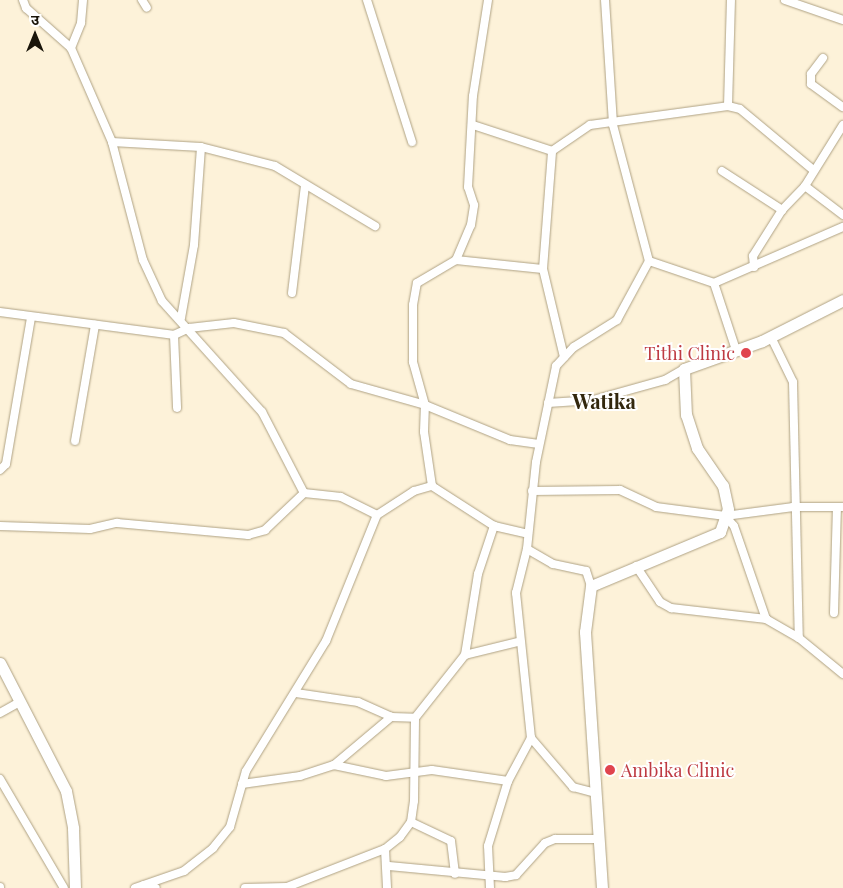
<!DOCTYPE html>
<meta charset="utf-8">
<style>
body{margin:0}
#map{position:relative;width:843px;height:888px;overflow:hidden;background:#fdf2d9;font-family:"Playfair Display","Noto Sans Devanagari",serif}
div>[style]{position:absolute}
.roads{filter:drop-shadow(0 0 1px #afa284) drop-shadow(0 0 1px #afa284)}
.street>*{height:8px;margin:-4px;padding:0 4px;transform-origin:4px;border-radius:4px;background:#fff}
.secondary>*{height:11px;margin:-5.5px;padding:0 5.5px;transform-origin:5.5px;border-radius:5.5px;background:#fff}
.dots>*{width:14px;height:14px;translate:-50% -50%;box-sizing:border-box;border:2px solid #fff;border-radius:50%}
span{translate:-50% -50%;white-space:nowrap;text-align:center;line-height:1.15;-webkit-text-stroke:4px #fff;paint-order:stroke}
.health-label{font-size:18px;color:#be3a42}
.right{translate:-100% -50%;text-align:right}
.left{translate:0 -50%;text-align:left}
.quarter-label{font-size:20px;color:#32270d;font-weight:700}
.north{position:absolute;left:10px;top:10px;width:50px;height:50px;-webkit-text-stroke:4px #fff;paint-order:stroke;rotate:0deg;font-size:14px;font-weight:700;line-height:20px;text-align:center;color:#1a150a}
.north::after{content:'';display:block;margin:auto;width:18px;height:22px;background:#1a150a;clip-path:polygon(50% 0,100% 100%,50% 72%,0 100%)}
</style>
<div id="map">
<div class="roads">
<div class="street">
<div style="left:23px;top:0;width:9px;rotate:69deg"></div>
<div style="left:26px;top:8px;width:60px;rotate:41.6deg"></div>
<div style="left:71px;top:48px;width:103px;rotate:66.4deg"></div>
<div style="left:112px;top:142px;width:122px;rotate:75.3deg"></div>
<div style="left:143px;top:260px;width:45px;rotate:65.1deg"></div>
<div style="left:162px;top:301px;width:149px;rotate:48deg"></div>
<div style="left:262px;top:412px;width:91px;rotate:62.6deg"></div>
<div style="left:142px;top:0;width:9px;rotate:58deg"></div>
<div style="left:367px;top:0;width:149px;rotate:72.4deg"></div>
<div style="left:605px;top:0;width:125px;rotate:86.3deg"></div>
<div style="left:613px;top:125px;width:141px;rotate:75.2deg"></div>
<div style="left:649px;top:261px;width:69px;rotate:18.7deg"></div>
<div style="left:714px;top:283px;width:71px;rotate:71.8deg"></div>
<div style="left:785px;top:0;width:61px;rotate:19deg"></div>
<div style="left:71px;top:48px;width:27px;rotate:-68deg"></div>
<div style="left:81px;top:23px;width:23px;rotate:-85deg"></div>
<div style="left:823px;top:58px;width:20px;rotate:127deg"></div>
<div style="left:811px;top:74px;width:10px;rotate:90deg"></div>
<div style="left:811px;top:84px;width:39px;rotate:36deg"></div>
<div style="left:728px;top:106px;width:106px;rotate:-88.4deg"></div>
<div style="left:473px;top:125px;width:83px;rotate:18.2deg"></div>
<div style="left:112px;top:142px;width:89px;rotate:3.2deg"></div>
<div style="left:201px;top:147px;width:76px;rotate:14.4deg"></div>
<div style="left:275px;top:166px;width:117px;rotate:31deg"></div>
<div style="left:722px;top:171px;width:72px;rotate:33deg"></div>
<div style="left:805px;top:186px;width:48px;rotate:37.3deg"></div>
<div style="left:456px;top:260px;width:87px;rotate:5.9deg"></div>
<div style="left:754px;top:267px;width:11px;rotate:-95deg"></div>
<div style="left:753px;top:256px;width:54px;rotate:-57.8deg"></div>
<div style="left:782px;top:210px;width:33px;rotate:-46deg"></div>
<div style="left:805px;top:186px;width:72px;rotate:-58.1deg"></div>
<div style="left:714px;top:283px;width:141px;rotate:-23.5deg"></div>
<div style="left:292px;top:293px;width:109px;rotate:-83.1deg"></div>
<div style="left:0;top:312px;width:176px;rotate:7.5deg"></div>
<div style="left:174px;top:335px;width:17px;rotate:-25deg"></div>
<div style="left:189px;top:328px;width:45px;rotate:-6.3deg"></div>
<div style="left:234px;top:323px;width:51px;rotate:11.3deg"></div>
<div style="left:284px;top:333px;width:84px;rotate:37.3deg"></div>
<div style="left:351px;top:384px;width:77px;rotate:15.8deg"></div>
<div style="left:425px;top:405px;width:92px;rotate:22.4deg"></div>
<div style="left:510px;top:440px;width:29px;rotate:8deg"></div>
<div style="left:181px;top:318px;width:74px;rotate:-79.9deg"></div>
<div style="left:194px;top:245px;width:98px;rotate:-85.9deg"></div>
<div style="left:174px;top:335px;width:73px;rotate:87.6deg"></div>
<div style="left:771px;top:337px;width:50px;rotate:63.9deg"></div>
<div style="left:793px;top:382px;width:256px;rotate:88.7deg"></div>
<div style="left:564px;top:357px;width:90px;rotate:-103.4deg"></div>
<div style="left:543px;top:269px;width:118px;rotate:-85.6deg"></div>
<div style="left:552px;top:151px;width:46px;rotate:-34.4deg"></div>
<div style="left:590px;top:125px;width:139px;rotate:-7.8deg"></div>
<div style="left:728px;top:106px;width:12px;rotate:14deg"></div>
<div style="left:740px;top:109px;width:94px;rotate:39.8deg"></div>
<div style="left:548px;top:403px;width:45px;rotate:-3.8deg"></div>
<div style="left:593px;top:400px;width:75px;rotate:-15.5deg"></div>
<div style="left:665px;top:380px;width:22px;rotate:-30deg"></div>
<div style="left:75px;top:441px;width:118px;rotate:-80.2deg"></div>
<div style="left:0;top:470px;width:8px;rotate:-45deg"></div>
<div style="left:6px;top:464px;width:149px;rotate:-80.3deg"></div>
<div style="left:432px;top:486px;width:55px;rotate:-98.4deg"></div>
<div style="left:424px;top:432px;width:27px;rotate:-88deg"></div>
<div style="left:425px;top:405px;width:45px;rotate:-105.6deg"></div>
<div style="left:413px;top:362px;width:57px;rotate:-90deg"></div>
<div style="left:413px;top:305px;width:22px;rotate:-80deg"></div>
<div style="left:417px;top:283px;width:45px;rotate:-30.5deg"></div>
<div style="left:456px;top:260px;width:38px;rotate:-67deg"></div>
<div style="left:471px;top:225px;width:20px;rotate:-81deg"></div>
<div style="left:474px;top:205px;width:19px;rotate:-108deg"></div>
<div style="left:468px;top:187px;width:91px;rotate:-86.9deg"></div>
<div style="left:473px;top:96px;width:97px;rotate:-81.1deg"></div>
<div style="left:532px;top:491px;width:88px;rotate:-0.7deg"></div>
<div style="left:620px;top:490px;width:40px;rotate:25deg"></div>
<div style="left:656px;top:507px;width:70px;rotate:7.4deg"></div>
<div style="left:725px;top:516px;width:69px;rotate:-7.5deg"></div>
<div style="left:793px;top:507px;width:50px"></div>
<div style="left:725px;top:516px;width:13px;rotate:48deg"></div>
<div style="left:734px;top:526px;width:98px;rotate:71deg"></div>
<div style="left:766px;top:619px;width:38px;rotate:30deg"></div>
<div style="left:799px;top:638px;width:57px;rotate:39.3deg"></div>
<div style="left:0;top:526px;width:90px;rotate:1.9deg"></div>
<div style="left:90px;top:529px;width:28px;rotate:-13deg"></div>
<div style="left:117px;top:523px;width:132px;rotate:5.2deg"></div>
<div style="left:248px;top:535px;width:18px;rotate:-16deg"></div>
<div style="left:265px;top:530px;width:54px;rotate:-43.5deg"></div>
<div style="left:304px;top:493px;width:37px;rotate:6deg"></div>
<div style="left:341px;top:497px;width:40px;rotate:26.6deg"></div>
<div style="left:636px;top:566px;width:43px;rotate:56.3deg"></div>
<div style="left:660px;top:602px;width:13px;rotate:29deg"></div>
<div style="left:671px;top:608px;width:96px;rotate:6.6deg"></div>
<div style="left:591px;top:586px;width:16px;rotate:-108deg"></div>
<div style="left:586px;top:571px;width:34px;rotate:-168deg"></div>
<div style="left:553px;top:564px;width:30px;rotate:-150deg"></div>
<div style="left:527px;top:549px;width:87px;rotate:-84.1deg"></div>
<div style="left:536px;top:462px;width:98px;rotate:-78.2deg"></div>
<div style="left:556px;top:366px;width:26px;rotate:-47deg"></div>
<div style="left:574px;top:347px;width:51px;rotate:-32.1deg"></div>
<div style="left:617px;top:320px;width:67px;rotate:-61.5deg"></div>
<div style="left:834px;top:613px;width:106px;rotate:-88.4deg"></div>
<div style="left:465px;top:655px;width:55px;rotate:-13.8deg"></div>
<div style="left:296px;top:693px;width:63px;rotate:8.3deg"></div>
<div style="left:358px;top:702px;width:36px;rotate:24deg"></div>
<div style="left:391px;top:717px;width:24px;rotate:2deg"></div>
<div style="left:415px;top:718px;width:80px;rotate:-51.6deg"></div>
<div style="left:465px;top:655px;width:82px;rotate:-80.9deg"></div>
<div style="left:478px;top:574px;width:51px;rotate:-71.6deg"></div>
<div style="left:0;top:713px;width:23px;rotate:-29deg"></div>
<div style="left:531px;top:738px;width:65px;rotate:49.4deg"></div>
<div style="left:573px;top:787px;width:23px;rotate:15deg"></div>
<div style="left:334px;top:765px;width:53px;rotate:11.9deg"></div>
<div style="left:386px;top:776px;width:46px;rotate:-7.4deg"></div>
<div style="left:432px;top:770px;width:77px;rotate:8.2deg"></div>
<div style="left:0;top:779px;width:126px;rotate:59.6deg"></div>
<div style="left:242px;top:784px;width:59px;rotate:-7.9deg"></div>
<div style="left:300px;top:776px;width:36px;rotate:-18deg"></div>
<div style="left:334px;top:765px;width:75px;rotate:-40.1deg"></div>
<div style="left:411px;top:822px;width:44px;rotate:25.4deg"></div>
<div style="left:451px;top:841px;width:33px;rotate:83deg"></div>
<div style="left:385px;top:849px;width:39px;rotate:87deg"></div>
<div style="left:389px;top:866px;width:117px;rotate:5.4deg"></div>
<div style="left:505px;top:877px;width:11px;rotate:-10deg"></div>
<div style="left:516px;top:875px;width:43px;rotate:-47.8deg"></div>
<div style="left:545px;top:843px;width:11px;rotate:-22deg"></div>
<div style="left:555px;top:839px;width:43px"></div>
<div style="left:144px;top:885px;width:12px;rotate:14deg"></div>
<div style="left:0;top:887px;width:1px;rotate:90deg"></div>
<div style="left:135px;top:888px;width:52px;rotate:-19.1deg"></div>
<div style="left:184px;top:871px;width:37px;rotate:-38deg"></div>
<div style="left:213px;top:848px;width:27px;rotate:-51deg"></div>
<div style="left:230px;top:827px;width:58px;rotate:-74.1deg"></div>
<div style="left:246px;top:771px;width:153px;rotate:-58.4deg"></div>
<div style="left:326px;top:641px;width:136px;rotate:-68deg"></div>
<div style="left:377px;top:515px;width:44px;rotate:-33deg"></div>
<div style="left:414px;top:491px;width:19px;rotate:-16deg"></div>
<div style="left:432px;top:486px;width:74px;rotate:32.8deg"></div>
<div style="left:494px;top:526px;width:35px;rotate:13deg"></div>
<div style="left:245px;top:888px;width:42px;rotate:-1.4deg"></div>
<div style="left:287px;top:887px;width:105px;rotate:-21.2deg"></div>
<div style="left:385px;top:849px;width:19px;rotate:-39deg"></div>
<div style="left:400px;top:837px;width:19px;rotate:-54deg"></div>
<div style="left:411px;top:822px;width:21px;rotate:-82deg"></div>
<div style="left:414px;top:801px;width:83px;rotate:-89.3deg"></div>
<div style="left:490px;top:888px;width:42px;rotate:-92.7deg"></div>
<div style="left:488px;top:846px;width:68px;rotate:-72.9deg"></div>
<div style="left:508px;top:781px;width:49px;rotate:-61.9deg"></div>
<div style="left:531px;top:738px;width:146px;rotate:-95.9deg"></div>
<div style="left:516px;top:593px;width:45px;rotate:-76deg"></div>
</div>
<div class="secondary">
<div style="left:0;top:663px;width:144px;rotate:62.7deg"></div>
<div style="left:66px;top:791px;width:38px;rotate:79deg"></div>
<div style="left:73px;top:828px;width:60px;rotate:88.1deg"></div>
<div style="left:602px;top:888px;width:257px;rotate:-93.8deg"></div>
<div style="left:585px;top:632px;width:46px;rotate:-82.6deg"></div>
<div style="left:591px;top:586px;width:140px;rotate:-22.7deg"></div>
<div style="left:720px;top:532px;width:24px;rotate:-71deg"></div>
<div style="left:728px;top:509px;width:24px;rotate:-102deg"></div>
<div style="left:723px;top:486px;width:46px;rotate:-124.4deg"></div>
<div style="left:697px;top:448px;width:35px;rotate:-108deg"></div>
<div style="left:686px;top:415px;width:46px;rotate:-92.5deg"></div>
<div style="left:684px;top:369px;width:83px;rotate:-19.7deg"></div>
<div style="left:762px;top:341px;width:91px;rotate:-26.8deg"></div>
</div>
</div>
<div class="dots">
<div style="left:746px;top:353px;background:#e0444e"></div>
<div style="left:610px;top:770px;background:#e0444e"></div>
</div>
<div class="health-label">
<span class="right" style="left:735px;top:353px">Tithi Clinic</span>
<span class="left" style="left:621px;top:770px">Ambika Clinic</span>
</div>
<div class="quarter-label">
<span style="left:604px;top:400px">Watika</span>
</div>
<div class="north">उ</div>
</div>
